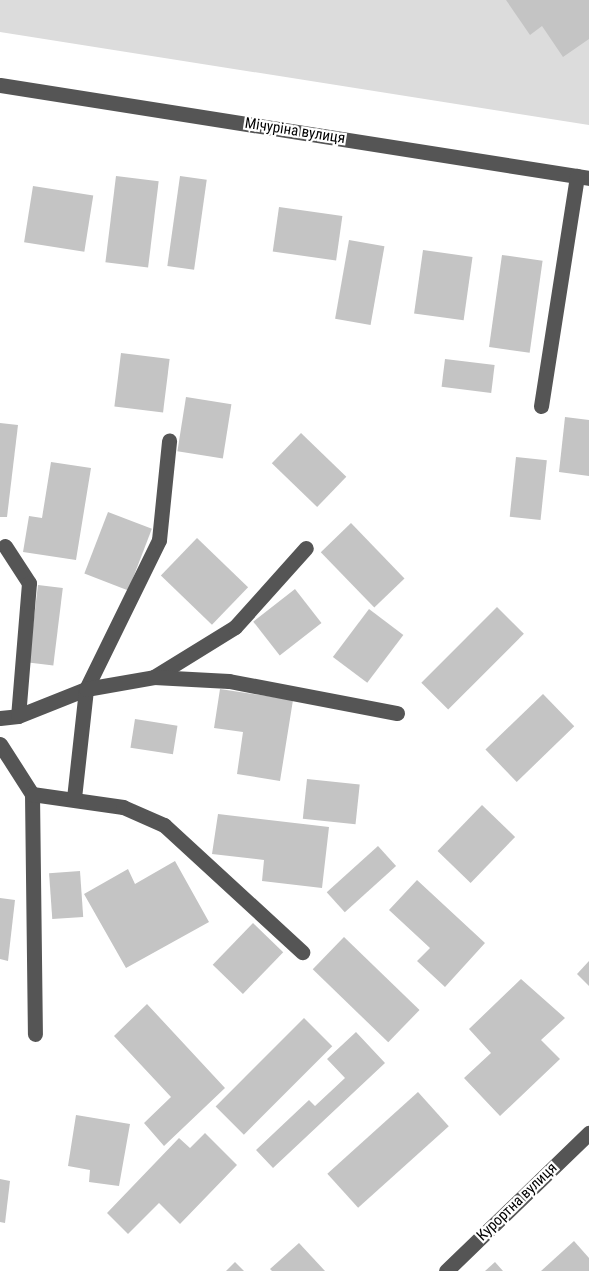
<!DOCTYPE html>
<meta charset="utf-8">
<style>
body{margin:0}
#map{position:relative;width:589px;height:1271px;overflow:hidden;background:#fff;font-family:"Roboto Condensed",sans-serif}
div>[style]{position:absolute}
.green>*{inset:0;background:#dcdcdc}
.building>*{inset:0;background:#c4c4c4;transform-origin:0 0}
.minor>*{height:15px;margin:-7.5px;padding:0 7.5px;transform-origin:7.5px;border-radius:7.5px;background:#555}
span{translate:-50% -50%;white-space:nowrap;text-align:center;line-height:1.15;-webkit-text-stroke:4.5px #fff;paint-order:stroke}
.street-label{font-size:15px;color:#000}
</style>
<div id="map">
<div class="green">
<div style="clip-path:polygon(0 0,589px 0,589px 125px,0 32px)"></div>
</div>
<div class="building">
<div style="clip-path:polygon(506px 0,589px 0,589px 39px,563px 57px,542px 26px,530px 35px)"></div>
<div style="left:116px;top:176px;width:43px;height:87px;rotate:7deg"></div>
<div style="left:180px;top:176px;width:27px;height:91px;rotate:8deg"></div>
<div style="left:33px;top:186px;width:61px;height:57px;rotate:9deg"></div>
<div style="left:279px;top:207px;width:64px;height:45px;rotate:8deg"></div>
<div style="left:349px;top:240px;width:36px;height:80px;rotate:10deg"></div>
<div style="left:423px;top:250px;width:50px;height:64px;rotate:8deg"></div>
<div style="left:502px;top:255px;width:41px;height:93px;rotate:8deg"></div>
<div style="left:121px;top:353px;width:49px;height:54px;rotate:7deg"></div>
<div style="left:445px;top:359px;width:50px;height:28px;rotate:7deg"></div>
<div style="left:186px;top:397px;width:46px;height:55px;rotate:9deg"></div>
<div style="clip-path:polygon(565px 417px,589px 420px,589px 476px,559px 472px)"></div>
<div style="clip-path:polygon(0 423px,18px 425px,7px 517px,0 517px)"></div>
<div style="left:301px;top:433px;width:63px;height:42px;rotate:44deg"></div>
<div style="left:516px;top:457px;width:31px;height:60px;rotate:6deg"></div>
<div style="clip-path:polygon(51px 462px,91px 468px,76px 560px,23px 552px,29px 516px,42px 518px)"></div>
<div style="left:108px;top:512px;width:47px;height:66px;rotate:21deg"></div>
<div style="left:351px;top:523px;width:77px;height:42px;rotate:46deg"></div>
<div style="left:197px;top:538px;width:71px;height:52px;rotate:44deg"></div>
<div style="left:38px;top:585px;width:25px;height:78px;rotate:7deg"></div>
<div style="left:295px;top:589px;width:43px;height:53px;rotate:52deg"></div>
<div style="left:497px;top:607px;width:38px;height:107px;rotate:45deg"></div>
<div style="left:369px;top:609px;width:43px;height:60px;rotate:37deg"></div>
<div style="clip-path:polygon(220px 689px,293px 700px,280px 781px,237px 774px,243px 732px,214px 728px)"></div>
<div style="left:543px;top:694px;width:45px;height:80px;rotate:46deg"></div>
<div style="left:135px;top:719px;width:43px;height:29px;rotate:9deg"></div>
<div style="left:307px;top:779px;width:53px;height:40px;rotate:6deg"></div>
<div style="left:482px;top:805px;width:46px;height:64px;rotate:44deg"></div>
<div style="clip-path:polygon(218px 814px,329px 827px,322px 888px,262px 881px,264px 860px,212px 854px)"></div>
<div style="left:378px;top:846px;width:27px;height:69px;rotate:48deg"></div>
<div style="clip-path:polygon(175px 861px,209px 922px,126px 968px,84px 894px,128px 869px,135px 884px)"></div>
<div style="left:80px;top:871px;width:46px;height:31px;rotate:86deg"></div>
<div style="clip-path:polygon(417px 880px,485px 943px,445px 987px,417px 961px,430px 948px,389px 910px)"></div>
<div style="clip-path:polygon(0 898px,15px 900px,8px 961px,0 959px)"></div>
<div style="left:253px;top:923px;width:42px;height:58px;rotate:44deg"></div>
<div style="left:344px;top:937px;width:105px;height:45px;rotate:44deg"></div>
<div style="clip-path:polygon(589px 961px,589px 986px,577px 974px)"></div>
<div style="clip-path:polygon(521px 979px,565px 1018px,541px 1040px,560px 1059px,500px 1116px,464px 1078px,491px 1053px,469px 1029px)"></div>
<div style="clip-path:polygon(147px 1004px,225px 1088px,164px 1146px,144px 1123px,171px 1097px,114px 1036px)"></div>
<div style="left:304px;top:1018px;width:40px;height:125px;rotate:45deg"></div>
<div style="clip-path:polygon(356px 1032px,385px 1063px,273px 1168px,256px 1150px,309px 1100px,315px 1106px,345px 1078px,327px 1059px)"></div>
<div style="left:418px;top:1092px;width:46px;height:122px;rotate:48deg"></div>
<div style="clip-path:polygon(76px 1115px,130px 1124px,119px 1186px,89px 1182px,90px 1170px,68px 1166px)"></div>
<div style="clip-path:polygon(205px 1133px,237px 1165px,180px 1224px,159px 1203px,128px 1234px,107px 1213px,179px 1138px,190px 1148px)"></div>
<div style="clip-path:polygon(0 1179px,10px 1181px,5px 1223px,0 1222px)"></div>
<div style="clip-path:polygon(574px 1241px,589px 1258px,589px 1271px,541px 1271px)"></div>
<div style="clip-path:polygon(299px 1243px,325px 1271px,272px 1271px,270px 1269px)"></div>
<div style="clip-path:polygon(235px 1262px,244px 1271px,226px 1271px)"></div>
<div style="clip-path:polygon(495px 1262px,503px 1271px,485px 1271px)"></div>
</div>
<div class="minor">
<div style="left:0;top:85px;width:596px;rotate:8.97deg"></div>
<div style="left:541px;top:406px;width:233px;rotate:-81.1deg"></div>
<div style="left:5px;top:546px;width:44px;rotate:57deg"></div>
<div style="left:29px;top:583px;width:133px;rotate:94.7deg"></div>
<div style="left:154px;top:677px;width:95px;rotate:-31.7deg"></div>
<div style="left:235px;top:627px;width:106px;rotate:-48.1deg"></div>
<div style="left:0;top:718px;width:18px;rotate:-6deg"></div>
<div style="left:18px;top:716px;width:73px;rotate:-21.7deg"></div>
<div style="left:86px;top:689px;width:166px;rotate:-63.9deg"></div>
<div style="left:159px;top:540px;width:100px;rotate:-84.2deg"></div>
<div style="left:0;top:744px;width:59px;rotate:57.4deg"></div>
<div style="left:32px;top:794px;width:240px;rotate:89.3deg"></div>
<div style="left:32px;top:794px;width:92px;rotate:8.1deg"></div>
<div style="left:123px;top:807px;width:45px;rotate:23.7deg"></div>
<div style="left:164px;top:825px;width:188px;rotate:42.6deg"></div>
<div style="left:74px;top:798px;width:110px;rotate:-83.7deg"></div>
<div style="left:86px;top:689px;width:69px;rotate:-10deg"></div>
<div style="left:154px;top:677px;width:75px;rotate:3.1deg"></div>
<div style="left:229px;top:681px;width:171px;rotate:10.8deg"></div>
<div style="left:446px;top:1271px;width:199px;rotate:-44deg"></div>
</div>
<div class="street-label">
<span style="left:295px;top:131px;rotate:9deg">Мічуріна вулиця</span>
<span style="left:517px;top:1202px;rotate:-44deg">Курортна вулиця</span>
</div>
</div>
